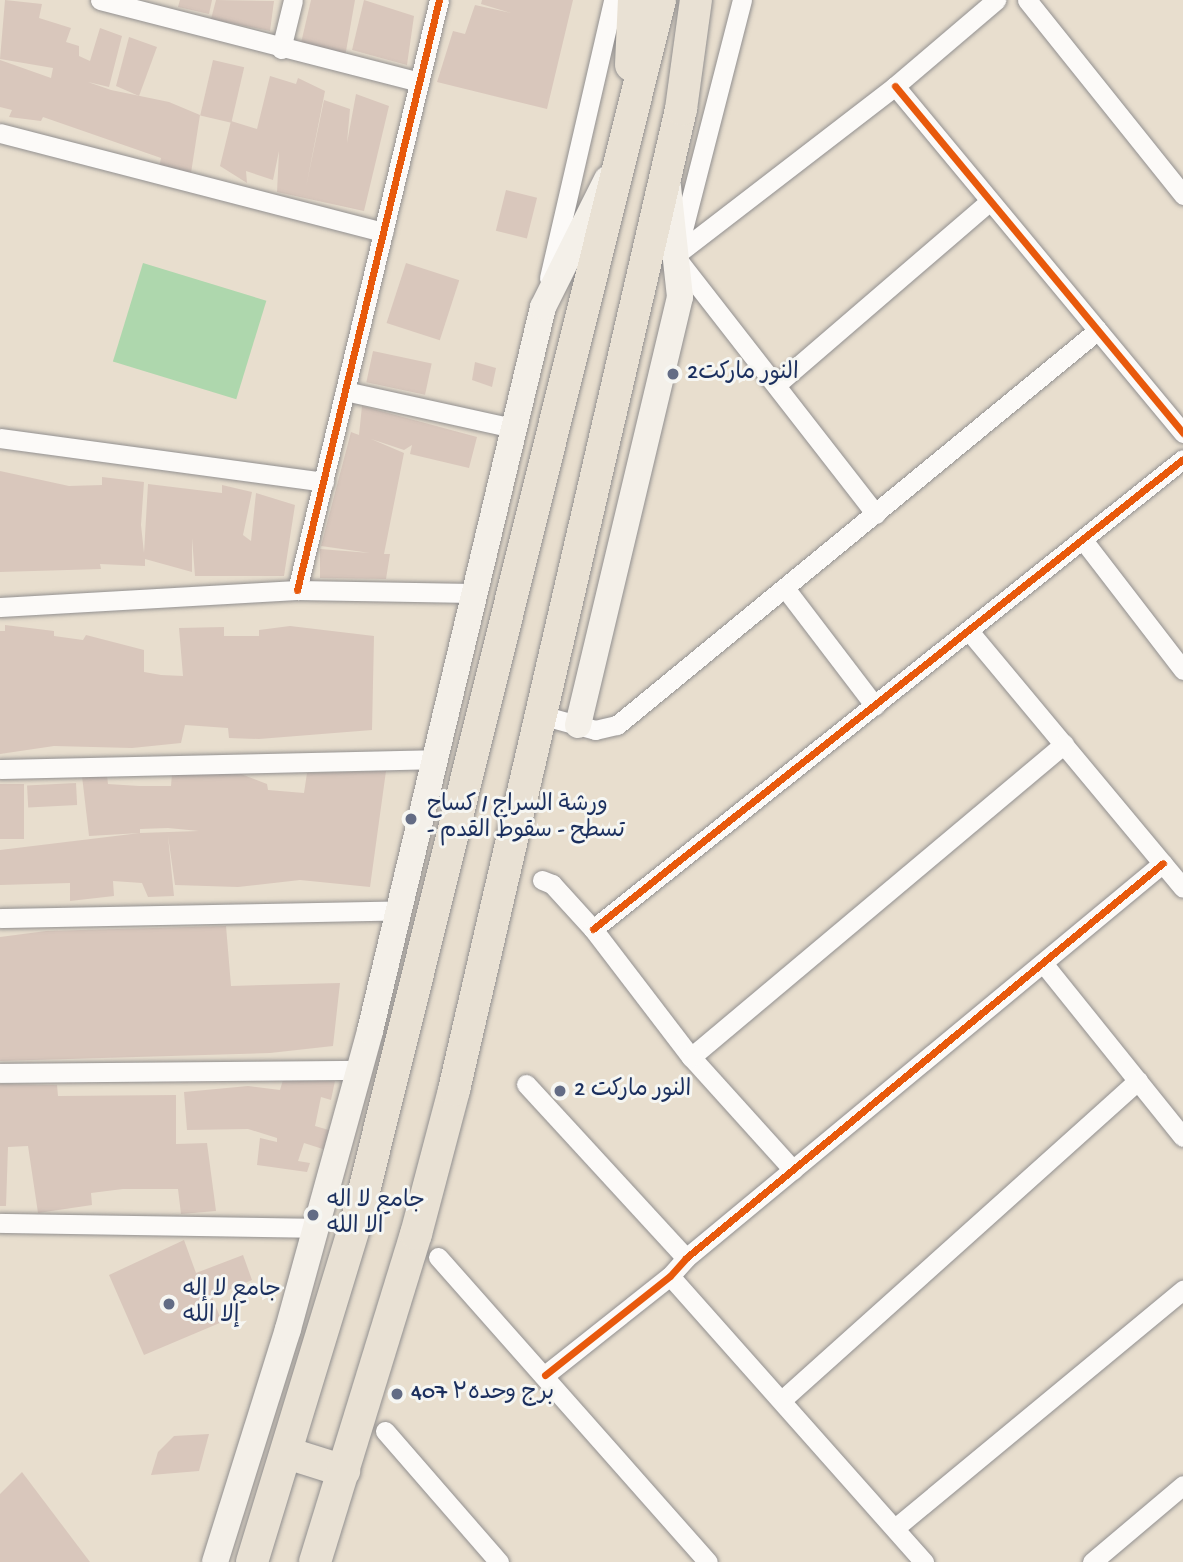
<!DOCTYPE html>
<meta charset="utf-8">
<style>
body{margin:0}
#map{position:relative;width:1183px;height:1562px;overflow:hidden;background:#e8dece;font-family:"Gochi Hand","Playpen Sans Arabic",sans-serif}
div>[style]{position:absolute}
.green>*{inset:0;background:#aed7ad;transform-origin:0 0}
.building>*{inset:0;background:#d9c7bc;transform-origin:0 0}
.roads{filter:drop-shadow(0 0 2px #929090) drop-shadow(0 0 2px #929090)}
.minor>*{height:19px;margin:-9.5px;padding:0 9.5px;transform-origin:9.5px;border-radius:9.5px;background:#fcfaf8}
.secondary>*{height:26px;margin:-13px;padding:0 13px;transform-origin:13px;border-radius:13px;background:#f4f0e9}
.trunk>*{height:32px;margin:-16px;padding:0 16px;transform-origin:16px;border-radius:16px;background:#e9e1d4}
.cycleway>*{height:7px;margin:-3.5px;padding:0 3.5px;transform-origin:3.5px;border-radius:3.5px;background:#e8590c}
.dots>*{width:19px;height:19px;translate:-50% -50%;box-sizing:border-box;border:4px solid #f6f6f2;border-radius:50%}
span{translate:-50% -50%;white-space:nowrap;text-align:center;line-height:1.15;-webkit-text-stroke:6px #f6f6f2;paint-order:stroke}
.poi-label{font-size:23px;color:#1b2f5e}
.left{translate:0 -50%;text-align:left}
</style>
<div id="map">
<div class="green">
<div style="left:143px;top:263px;width:129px;height:103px;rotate:17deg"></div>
</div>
<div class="building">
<div style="clip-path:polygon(5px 0,42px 4px,39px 18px,71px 28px,66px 42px,79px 46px,79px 56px,90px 61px,100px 28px,122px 36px,109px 87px,88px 82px,111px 90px,169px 102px,200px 115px,191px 173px,159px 168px,161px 158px,43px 117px,41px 121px,9px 117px,12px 110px,0 107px,0 60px,51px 78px,53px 68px,0 59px)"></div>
<div style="clip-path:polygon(180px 0,212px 0,209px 14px,178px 7px)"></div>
<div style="clip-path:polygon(216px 0,274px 1px,270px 31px,211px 19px)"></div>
<div style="clip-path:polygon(311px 0,355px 0,345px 57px,301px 43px)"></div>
<div style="clip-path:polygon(364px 0,414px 16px,407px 65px,352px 50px)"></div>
<div style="clip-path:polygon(482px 0,573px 0,547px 109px,437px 82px,453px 31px,465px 34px,475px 5px,511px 13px,481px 4px)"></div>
<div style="clip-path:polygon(129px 37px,157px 47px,139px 96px,116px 86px)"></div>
<div style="left:213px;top:60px;width:32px;height:57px;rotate:13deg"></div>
<div style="clip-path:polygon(270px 76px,296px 84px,298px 78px,325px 91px,306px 187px,324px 100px,350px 109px,347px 143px,356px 94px,389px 106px,364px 211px,277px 192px,279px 151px,273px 180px,246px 171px,247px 183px,220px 166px,231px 121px,257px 129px)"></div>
<div style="left:506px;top:190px;width:32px;height:42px;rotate:14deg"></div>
<div style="left:406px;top:263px;width:56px;height:63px;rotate:18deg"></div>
<div style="left:373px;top:351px;width:60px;height:32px;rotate:12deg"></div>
<div style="clip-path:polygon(475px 362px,496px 368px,492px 387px,472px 380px)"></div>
<div style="clip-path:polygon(362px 406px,477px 437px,469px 468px,410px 454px,412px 445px,404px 450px,371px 439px,404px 453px,384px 554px,390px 554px,386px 579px,320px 578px,320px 549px,370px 553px,321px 546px,351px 432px,359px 435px)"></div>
<div style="clip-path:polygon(0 471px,69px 486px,102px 485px,102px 477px,144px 482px,141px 525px,144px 553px,148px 484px,222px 493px,222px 485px,252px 492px,243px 535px,251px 541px,256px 493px,295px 505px,284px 576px,195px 576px,192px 538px,192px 572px,145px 559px,145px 566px,100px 564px,101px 569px,0 572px)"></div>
<div style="clip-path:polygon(5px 625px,54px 631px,54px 636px,83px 640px,86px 635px,144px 650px,144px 672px,161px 675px,183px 676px,179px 628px,224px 627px,224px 636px,259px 636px,259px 630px,290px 626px,374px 636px,372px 730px,259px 739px,229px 738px,228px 728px,185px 725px,181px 743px,132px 748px,54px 746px,0 754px,0 631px,5px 631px)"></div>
<div style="clip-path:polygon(evenodd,386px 771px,370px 887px,300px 880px,238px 887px,175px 885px,168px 836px,174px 896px,148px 897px,142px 883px,113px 881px,114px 896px,70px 901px,70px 883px,0 885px,0 850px,140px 833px,89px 836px,82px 776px,107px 776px,108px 784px,139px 786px,171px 786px,172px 774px,241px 774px,267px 784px,268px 790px,304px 793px,307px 773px,386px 771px,168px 828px,199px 831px,140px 833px,140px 829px,168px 828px)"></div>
<div style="left:76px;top:783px;width:22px;height:49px;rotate:87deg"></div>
<div style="left:0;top:784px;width:24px;height:55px"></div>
<div style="clip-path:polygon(226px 926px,231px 986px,340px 983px,333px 1046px,270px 1053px,0 1061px,0 937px,46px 931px)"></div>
<div style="clip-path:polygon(283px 1080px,335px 1081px,331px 1100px,321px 1097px,315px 1126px,332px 1131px,329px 1151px,304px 1143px,298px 1161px,310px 1163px,307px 1172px,257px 1165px,260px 1138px,277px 1142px,277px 1138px,248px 1129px,187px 1130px,184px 1092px,248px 1086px,280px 1090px)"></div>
<div style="clip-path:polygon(0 1084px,57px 1085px,58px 1096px,176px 1095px,176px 1144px,207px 1143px,216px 1211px,181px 1214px,178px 1189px,123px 1189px,91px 1193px,92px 1205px,38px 1213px,28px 1146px,8px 1147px,6px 1206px,0 1206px)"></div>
<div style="clip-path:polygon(184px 1240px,196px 1273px,243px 1255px,252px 1280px,212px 1297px,222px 1322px,144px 1355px,109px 1275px)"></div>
<div style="clip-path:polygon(209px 1434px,199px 1471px,151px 1475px,158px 1452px,174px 1436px)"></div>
<div style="clip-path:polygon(22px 1472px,90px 1562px,0 1562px,0 1494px)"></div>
</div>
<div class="roads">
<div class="minor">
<div style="left:100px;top:0;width:329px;rotate:14.4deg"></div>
<div style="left:1027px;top:0;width:250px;rotate:51.3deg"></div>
<div style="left:281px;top:49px;width:50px;rotate:-76.2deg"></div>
<div style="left:895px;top:86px;width:451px;rotate:50.3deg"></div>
<div style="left:0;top:133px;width:396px;rotate:14.5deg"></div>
<div style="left:678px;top:249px;width:257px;rotate:-75.6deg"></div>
<div style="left:677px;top:254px;width:275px;rotate:-37.6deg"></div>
<div style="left:895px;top:86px;width:133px;rotate:-40.4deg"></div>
<div style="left:678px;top:260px;width:322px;rotate:52.1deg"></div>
<div style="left:549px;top:278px;width:285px;rotate:-77deg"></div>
<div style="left:776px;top:385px;width:282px;rotate:-40.7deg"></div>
<div style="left:345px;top:391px;width:172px;rotate:12.4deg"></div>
<div style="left:0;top:438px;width:327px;rotate:7.7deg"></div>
<div style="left:1083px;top:540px;width:164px;rotate:52.4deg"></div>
<div style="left:785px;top:588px;width:148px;rotate:52.7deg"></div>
<div style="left:297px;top:590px;width:607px;rotate:-76.47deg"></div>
<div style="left:0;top:607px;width:297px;rotate:-3.3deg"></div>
<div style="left:297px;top:590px;width:176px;rotate:1deg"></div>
<div style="left:969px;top:631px;width:334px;rotate:50.2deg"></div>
<div style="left:541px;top:715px;width:56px;rotate:15.5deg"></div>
<div style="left:595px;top:730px;width:23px;rotate:-13deg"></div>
<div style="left:617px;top:725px;width:622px;rotate:-39.39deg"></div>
<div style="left:0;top:769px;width:434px;rotate:-1.3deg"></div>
<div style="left:542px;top:880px;width:11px;rotate:22deg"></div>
<div style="left:552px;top:884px;width:61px;rotate:47.7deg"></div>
<div style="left:593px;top:929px;width:161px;rotate:52.6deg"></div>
<div style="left:691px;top:1057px;width:152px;rotate:47.9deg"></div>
<div style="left:0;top:918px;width:399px;rotate:-1.1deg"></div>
<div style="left:593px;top:929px;width:754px;rotate:-38.54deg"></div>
<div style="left:1043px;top:963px;width:223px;rotate:51.2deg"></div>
<div style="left:691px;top:1057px;width:487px;rotate:-40deg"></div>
<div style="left:0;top:1073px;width:359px;rotate:-0.5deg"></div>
<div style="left:526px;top:1084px;width:236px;rotate:47.4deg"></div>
<div style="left:0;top:1223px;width:316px;rotate:0.9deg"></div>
<div style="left:438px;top:1257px;width:407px;rotate:48.5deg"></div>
<div style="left:670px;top:1276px;width:383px;rotate:48.4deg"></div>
<div style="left:545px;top:1375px;width:159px;rotate:-38.4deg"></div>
<div style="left:670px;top:1276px;width:24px;rotate:-48deg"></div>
<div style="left:686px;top:1258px;width:619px;rotate:-39.63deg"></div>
<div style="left:783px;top:1399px;width:477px;rotate:-41.9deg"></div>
<div style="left:385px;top:1431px;width:174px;rotate:49deg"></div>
<div style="left:895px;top:1528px;width:374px;rotate:-39.6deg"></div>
<div style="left:1092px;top:1562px;width:119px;rotate:-40.2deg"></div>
</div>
<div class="secondary">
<div style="left:578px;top:725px;width:440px;rotate:-76.6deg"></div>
<div style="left:680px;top:297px;width:111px;rotate:-96.2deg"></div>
<div style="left:215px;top:1562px;width:244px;rotate:-72.6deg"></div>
<div style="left:288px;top:1329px;width:309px;rotate:-74.6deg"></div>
<div style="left:370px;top:1031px;width:744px;rotate:-76.56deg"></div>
<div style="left:543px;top:307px;width:143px;rotate:-63.4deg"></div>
</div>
<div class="trunk">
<div style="left:631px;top:65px;width:65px;rotate:-87.4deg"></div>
<div style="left:287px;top:1453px;width:60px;rotate:17.5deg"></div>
<div style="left:252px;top:1562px;width:359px;rotate:-73deg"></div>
<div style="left:357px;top:1219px;width:1256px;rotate:-76.04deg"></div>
<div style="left:315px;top:1562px;width:343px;rotate:-72.9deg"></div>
<div style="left:416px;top:1234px;width:149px;rotate:-75.2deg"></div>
<div style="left:454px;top:1090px;width:1007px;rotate:-76.97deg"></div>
<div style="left:681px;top:109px;width:110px;rotate:-82.2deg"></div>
</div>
</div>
<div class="cycleway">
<div style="left:895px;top:86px;width:451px;rotate:50.3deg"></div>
<div style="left:297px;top:590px;width:607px;rotate:-76.47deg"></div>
<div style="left:593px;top:929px;width:754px;rotate:-38.54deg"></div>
<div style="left:545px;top:1375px;width:159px;rotate:-38.4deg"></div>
<div style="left:670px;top:1276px;width:24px;rotate:-48deg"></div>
<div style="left:686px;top:1258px;width:619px;rotate:-39.63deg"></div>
</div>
<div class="dots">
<div style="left:673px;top:374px;background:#636c85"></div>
<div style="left:411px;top:819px;background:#636c85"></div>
<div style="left:560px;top:1091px;background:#636c85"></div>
<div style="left:313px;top:1215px;background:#636c85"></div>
<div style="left:169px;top:1304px;background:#636c85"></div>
<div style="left:397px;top:1394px;background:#636c85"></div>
</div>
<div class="poi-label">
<span class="left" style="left:687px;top:374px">النور ماركت2</span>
<span class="left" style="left:427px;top:819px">ورشة السراج / كساح<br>- تسطح - سقوط القدم</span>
<span class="left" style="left:574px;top:1091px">النور ماركت 2</span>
<span class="left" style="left:327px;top:1215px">جامع لا اله<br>الا الله</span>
<span class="left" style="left:183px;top:1304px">جامع لا إله<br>إلا الله</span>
<span class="left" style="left:411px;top:1394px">برج وحده٣ 407</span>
</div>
</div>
